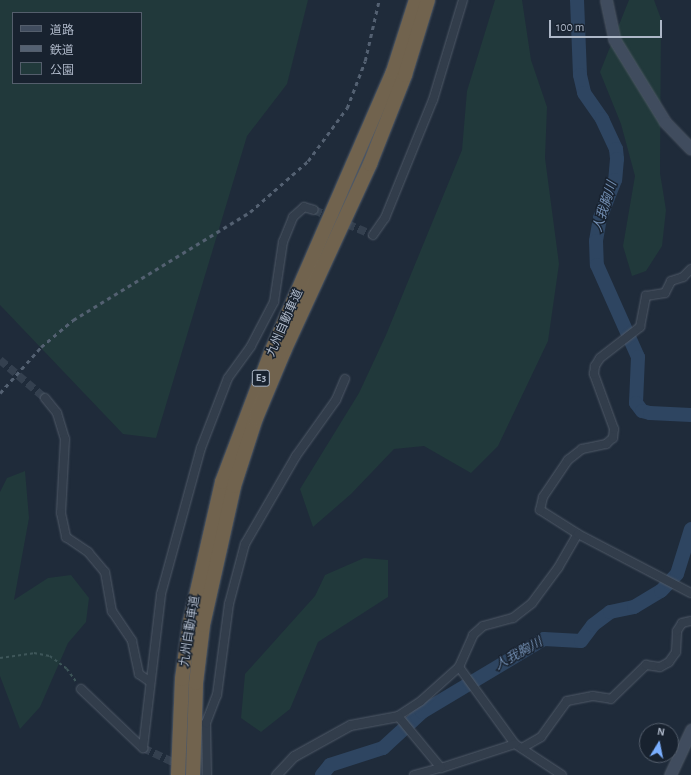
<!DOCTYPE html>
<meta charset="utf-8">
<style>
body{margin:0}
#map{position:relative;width:691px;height:775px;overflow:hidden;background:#1f2b3a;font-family:"Alegreya Sans","Noto Sans JP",sans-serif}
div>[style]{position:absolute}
.green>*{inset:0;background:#21393b}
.river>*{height:14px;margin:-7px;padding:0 7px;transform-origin:7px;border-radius:7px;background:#2e4561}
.minor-tunnel>*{height:8px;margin-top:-4px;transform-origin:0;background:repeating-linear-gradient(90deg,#34404f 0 8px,transparent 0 12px)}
.path>*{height:1.5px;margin-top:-0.75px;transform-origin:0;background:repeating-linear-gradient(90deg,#3e5659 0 3px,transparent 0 6px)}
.roads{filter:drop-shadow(0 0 1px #505a68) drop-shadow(0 0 1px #505a68)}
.minor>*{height:8px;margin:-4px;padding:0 4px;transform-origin:4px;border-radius:4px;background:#323d4b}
.tertiary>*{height:9px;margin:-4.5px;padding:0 4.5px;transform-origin:4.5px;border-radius:4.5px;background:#323d4b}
.secondary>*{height:11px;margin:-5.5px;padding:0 5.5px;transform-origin:5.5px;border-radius:5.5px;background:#404c5e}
.motorway>*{height:14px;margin:-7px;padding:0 7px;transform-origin:7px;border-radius:7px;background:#71634e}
.rail>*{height:2.5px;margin-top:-1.25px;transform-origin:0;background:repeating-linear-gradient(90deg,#546172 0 4px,transparent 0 8px)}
span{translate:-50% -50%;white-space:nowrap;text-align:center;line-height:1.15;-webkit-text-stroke:3px #18222f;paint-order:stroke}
.shield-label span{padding:1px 3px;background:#18222f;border:1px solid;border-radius:3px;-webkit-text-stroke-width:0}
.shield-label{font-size:11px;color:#adb7c7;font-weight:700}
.street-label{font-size:12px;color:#adb7c7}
.water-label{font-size:13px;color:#728eb2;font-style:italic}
.legend{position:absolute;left:12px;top:12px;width:130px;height:72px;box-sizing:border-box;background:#18222f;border:1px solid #545e6c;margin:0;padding:5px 7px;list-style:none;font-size:12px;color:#adb7c7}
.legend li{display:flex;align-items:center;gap:8px;height:20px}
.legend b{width:20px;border:1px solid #545e6c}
.north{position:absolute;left:639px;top:723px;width:40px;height:40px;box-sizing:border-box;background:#18222f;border:1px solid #545e6c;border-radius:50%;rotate:10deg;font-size:11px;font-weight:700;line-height:16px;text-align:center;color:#adb7c7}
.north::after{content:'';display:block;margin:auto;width:14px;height:18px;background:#7aafff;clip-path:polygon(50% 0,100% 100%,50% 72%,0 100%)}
.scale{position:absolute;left:549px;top:20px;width:113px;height:18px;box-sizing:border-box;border:2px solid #adb7c7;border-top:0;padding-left:5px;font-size:12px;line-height:14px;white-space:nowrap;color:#adb7c7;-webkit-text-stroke:3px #18222f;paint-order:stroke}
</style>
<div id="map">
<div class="green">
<div style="clip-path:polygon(evenodd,0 0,308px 0,287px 84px,247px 136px,156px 438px,123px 434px,0 305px,0 0,13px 13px,141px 13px,141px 83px,13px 83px,13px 13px)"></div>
<div style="clip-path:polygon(495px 0,522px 0,531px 60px,547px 107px,545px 158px,559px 264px,548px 341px,498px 446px,471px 473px,424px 446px,394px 449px,351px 494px,313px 527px,300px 489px,359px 393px,386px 335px,462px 150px,467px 91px)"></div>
<div style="clip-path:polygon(629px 0,654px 0,661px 19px,660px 173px,666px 210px,662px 246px,646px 271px,632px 276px,623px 246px,635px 176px,621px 124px,600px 72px)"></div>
<div style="clip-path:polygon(25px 471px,29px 518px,14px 600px,48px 578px,71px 575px,89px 598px,86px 622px,68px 643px,40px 707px,20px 729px,0 676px,0 492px,7px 478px)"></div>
<div style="clip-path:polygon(364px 558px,388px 560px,388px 597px,318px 642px,290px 709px,261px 732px,241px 718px,245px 674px,315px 596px,325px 575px)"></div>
</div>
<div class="river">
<div style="left:577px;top:0;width:75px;rotate:87.7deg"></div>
<div style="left:580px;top:75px;width:18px;rotate:77deg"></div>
<div style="left:584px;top:93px;width:32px;rotate:55deg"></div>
<div style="left:602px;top:119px;width:33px;rotate:65deg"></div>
<div style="left:616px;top:149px;width:10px;rotate:84deg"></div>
<div style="left:617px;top:159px;width:21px;rotate:95deg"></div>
<div style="left:615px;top:180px;width:41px;rotate:111.5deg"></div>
<div style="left:600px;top:218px;width:23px;rotate:100deg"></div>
<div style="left:596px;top:241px;width:24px;rotate:88deg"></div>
<div style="left:597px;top:265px;width:101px;rotate:66deg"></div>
<div style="left:638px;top:357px;width:46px;rotate:92.5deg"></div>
<div style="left:636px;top:403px;width:10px;rotate:53deg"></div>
<div style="left:642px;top:411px;width:8px;rotate:14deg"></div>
<div style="left:650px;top:413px;width:41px;rotate:2.8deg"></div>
<div style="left:322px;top:775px;width:13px;rotate:-51deg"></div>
<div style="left:330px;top:765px;width:56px;rotate:-17.8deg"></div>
<div style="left:383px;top:748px;width:53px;rotate:-42.7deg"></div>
<div style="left:422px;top:712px;width:142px;rotate:-30.9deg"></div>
<div style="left:544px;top:639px;width:37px;rotate:3deg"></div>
<div style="left:581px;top:641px;width:20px;rotate:-53deg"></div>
<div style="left:593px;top:625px;width:21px;rotate:-37deg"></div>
<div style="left:610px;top:612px;width:25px;rotate:-12deg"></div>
<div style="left:634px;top:607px;width:31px;rotate:-31deg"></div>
<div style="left:661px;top:591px;width:23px;rotate:-47deg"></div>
<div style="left:677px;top:574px;width:47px;rotate:-72.7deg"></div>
</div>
<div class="minor-tunnel">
<div style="left:314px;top:210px;width:64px;rotate:23deg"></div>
<div style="left:0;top:360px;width:59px;rotate:40.2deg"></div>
<div style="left:143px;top:748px;width:59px;rotate:25.3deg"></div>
</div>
<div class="path">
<div style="left:0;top:658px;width:34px;rotate:-8deg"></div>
<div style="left:34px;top:653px;width:16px;rotate:11deg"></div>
<div style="left:50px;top:656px;width:21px;rotate:37deg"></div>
<div style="left:67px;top:669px;width:17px;rotate:54deg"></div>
</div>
<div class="roads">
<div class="minor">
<div style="left:373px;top:235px;width:21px;rotate:-55deg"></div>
<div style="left:385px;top:218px;width:127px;rotate:-67.9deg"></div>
<div style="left:433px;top:100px;width:104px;rotate:-73.3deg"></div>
<div style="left:45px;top:398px;width:19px;rotate:51deg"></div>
<div style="left:57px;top:413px;width:27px;rotate:73deg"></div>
<div style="left:65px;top:439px;width:74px;rotate:93.1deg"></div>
<div style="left:61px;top:513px;width:25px;rotate:78deg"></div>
<div style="left:66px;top:537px;width:27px;rotate:34deg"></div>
<div style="left:88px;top:552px;width:26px;rotate:50deg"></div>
<div style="left:105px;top:572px;width:40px;rotate:80deg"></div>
<div style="left:112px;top:611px;width:36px;rotate:56deg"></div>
<div style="left:132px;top:641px;width:34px;rotate:78deg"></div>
<div style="left:139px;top:674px;width:12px;rotate:35deg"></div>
<div style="left:578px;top:534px;width:45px;rotate:-147.7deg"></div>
<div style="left:540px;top:510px;width:13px;rotate:-77deg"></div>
<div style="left:543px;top:497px;width:45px;rotate:-56deg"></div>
<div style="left:568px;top:460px;width:18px;rotate:-38deg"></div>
<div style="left:582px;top:449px;width:25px;rotate:-12deg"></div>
<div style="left:606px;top:444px;width:9px;rotate:-41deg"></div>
<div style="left:613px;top:438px;width:9px;rotate:-84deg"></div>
<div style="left:614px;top:429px;width:59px;rotate:-110deg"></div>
<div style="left:594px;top:374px;width:8px;rotate:-83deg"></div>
<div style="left:595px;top:366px;width:9px;rotate:-58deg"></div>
<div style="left:600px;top:358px;width:51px;rotate:-37.8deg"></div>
<div style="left:640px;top:327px;width:32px;rotate:-79deg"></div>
<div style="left:646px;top:296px;width:19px;rotate:-9deg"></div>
<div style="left:665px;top:293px;width:13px;rotate:-63deg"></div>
<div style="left:671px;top:281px;width:13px;rotate:-18deg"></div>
<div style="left:683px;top:277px;width:11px;rotate:-45deg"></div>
<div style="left:459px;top:667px;width:95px;rotate:54deg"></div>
<div style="left:515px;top:744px;width:56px;rotate:33.4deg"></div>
<div style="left:81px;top:689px;width:86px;rotate:43.6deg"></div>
<div style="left:143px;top:748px;width:155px;rotate:-83.3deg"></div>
<div style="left:161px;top:594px;width:151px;rotate:-74.7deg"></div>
<div style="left:201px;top:448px;width:75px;rotate:-68.9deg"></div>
<div style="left:228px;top:378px;width:39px;rotate:-54deg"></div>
<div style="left:251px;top:346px;width:50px;rotate:-62.4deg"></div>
<div style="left:274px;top:302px;width:61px;rotate:-81.5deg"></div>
<div style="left:283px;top:242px;width:27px;rotate:-68deg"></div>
<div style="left:293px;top:217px;width:15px;rotate:-42deg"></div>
<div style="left:304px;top:207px;width:10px;rotate:17deg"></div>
<div style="left:515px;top:744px;width:78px;rotate:162deg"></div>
<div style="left:441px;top:768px;width:67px;rotate:-129.6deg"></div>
<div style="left:398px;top:716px;width:27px;rotate:-33deg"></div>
<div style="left:421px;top:701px;width:51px;rotate:-41.8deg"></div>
<div style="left:459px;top:667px;width:35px;rotate:-66deg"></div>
<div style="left:473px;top:635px;width:13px;rotate:-42deg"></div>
<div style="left:483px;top:626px;width:31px;rotate:-15deg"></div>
<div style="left:513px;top:618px;width:24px;rotate:-38deg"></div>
<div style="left:532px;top:603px;width:44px;rotate:-53.4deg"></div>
<div style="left:558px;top:568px;width:39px;rotate:-60deg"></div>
<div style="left:578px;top:534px;width:127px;rotate:27.6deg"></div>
<div style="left:522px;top:748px;width:22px;rotate:-30deg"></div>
<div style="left:541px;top:737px;width:44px;rotate:-54.2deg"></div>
<div style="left:567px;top:701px;width:26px;rotate:-11deg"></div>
<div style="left:593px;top:696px;width:18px;rotate:9deg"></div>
<div style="left:611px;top:699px;width:49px;rotate:-44.2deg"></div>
<div style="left:646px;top:665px;width:14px;rotate:8deg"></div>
<div style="left:660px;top:667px;width:10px;rotate:-29deg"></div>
<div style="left:669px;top:662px;width:12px;rotate:-55deg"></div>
<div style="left:676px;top:652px;width:21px;rotate:-87deg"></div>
<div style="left:677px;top:631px;width:9px;rotate:-58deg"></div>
<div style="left:682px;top:623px;width:9px;rotate:-13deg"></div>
<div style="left:207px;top:775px;width:52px;rotate:-91.1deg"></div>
<div style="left:206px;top:723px;width:30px;rotate:-69deg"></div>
<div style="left:217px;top:695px;width:92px;rotate:-82.5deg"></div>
<div style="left:229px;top:604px;width:62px;rotate:-75.1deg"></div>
<div style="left:245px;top:544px;width:102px;rotate:-59.9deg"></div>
<div style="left:296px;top:456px;width:69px;rotate:-54.5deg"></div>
<div style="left:336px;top:400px;width:23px;rotate:-67deg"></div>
<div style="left:414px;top:775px;width:28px;rotate:-15deg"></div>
</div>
<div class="tertiary">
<div style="left:276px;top:775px;width:26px;rotate:-47deg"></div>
<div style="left:294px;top:756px;width:64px;rotate:-29deg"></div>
<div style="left:350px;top:725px;width:49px;rotate:-10.6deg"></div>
</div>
<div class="secondary">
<div style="left:606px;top:0;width:40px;rotate:78deg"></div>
<div style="left:614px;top:39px;width:97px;rotate:58.4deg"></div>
<div style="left:665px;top:122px;width:37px;rotate:46deg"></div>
<div style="left:670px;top:775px;width:50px;rotate:-65deg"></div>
</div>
<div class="motorway">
<div style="left:178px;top:775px;width:96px;rotate:-87.6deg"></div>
<div style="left:182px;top:679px;width:58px;rotate:-82deg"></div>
<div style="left:190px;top:622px;width:144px;rotate:-77.1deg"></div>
<div style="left:222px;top:482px;width:141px;rotate:-69.3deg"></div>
<div style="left:272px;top:350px;width:303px;rotate:-66.5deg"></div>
<div style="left:393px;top:72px;width:76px;rotate:-72.3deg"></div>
<div style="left:193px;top:775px;width:92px;rotate:-88.1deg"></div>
<div style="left:196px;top:683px;width:58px;rotate:-83.1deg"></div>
<div style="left:203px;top:625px;width:142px;rotate:-77.4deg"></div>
<div style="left:234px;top:486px;width:71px;rotate:-72.1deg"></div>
<div style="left:256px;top:418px;width:73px;rotate:-67.3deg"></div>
<div style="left:284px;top:351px;width:206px;rotate:-65.3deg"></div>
<div style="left:370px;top:164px;width:96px;rotate:-68.5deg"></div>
<div style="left:405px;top:75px;width:78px;rotate:-73deg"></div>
</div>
</div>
<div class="rail">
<div style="left:0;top:393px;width:62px;rotate:-48.3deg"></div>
<div style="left:41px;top:347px;width:42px;rotate:-40.2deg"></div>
<div style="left:73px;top:320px;width:207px;rotate:-31.4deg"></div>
<div style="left:250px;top:212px;width:77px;rotate:-41.3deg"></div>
<div style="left:308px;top:161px;width:66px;rotate:-53.7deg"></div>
<div style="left:347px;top:108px;width:50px;rotate:-69deg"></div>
<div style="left:365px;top:61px;width:63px;rotate:-77.1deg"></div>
</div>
<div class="shield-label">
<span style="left:261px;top:378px">E3</span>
</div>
<div class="street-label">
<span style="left:285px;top:323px;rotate:-66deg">九州自動車道</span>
<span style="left:190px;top:631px;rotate:-81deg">九州自動車道</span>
</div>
<div class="water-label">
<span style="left:606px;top:207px;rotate:-73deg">人我胸川</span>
<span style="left:519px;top:655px;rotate:-29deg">人我胸川</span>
</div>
<ul class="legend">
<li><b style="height:5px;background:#404c5e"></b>道路</li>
<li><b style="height:5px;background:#546172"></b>鉄道</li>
<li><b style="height:11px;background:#21393b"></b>公園</li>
</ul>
<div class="north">N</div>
<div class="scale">100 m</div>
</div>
